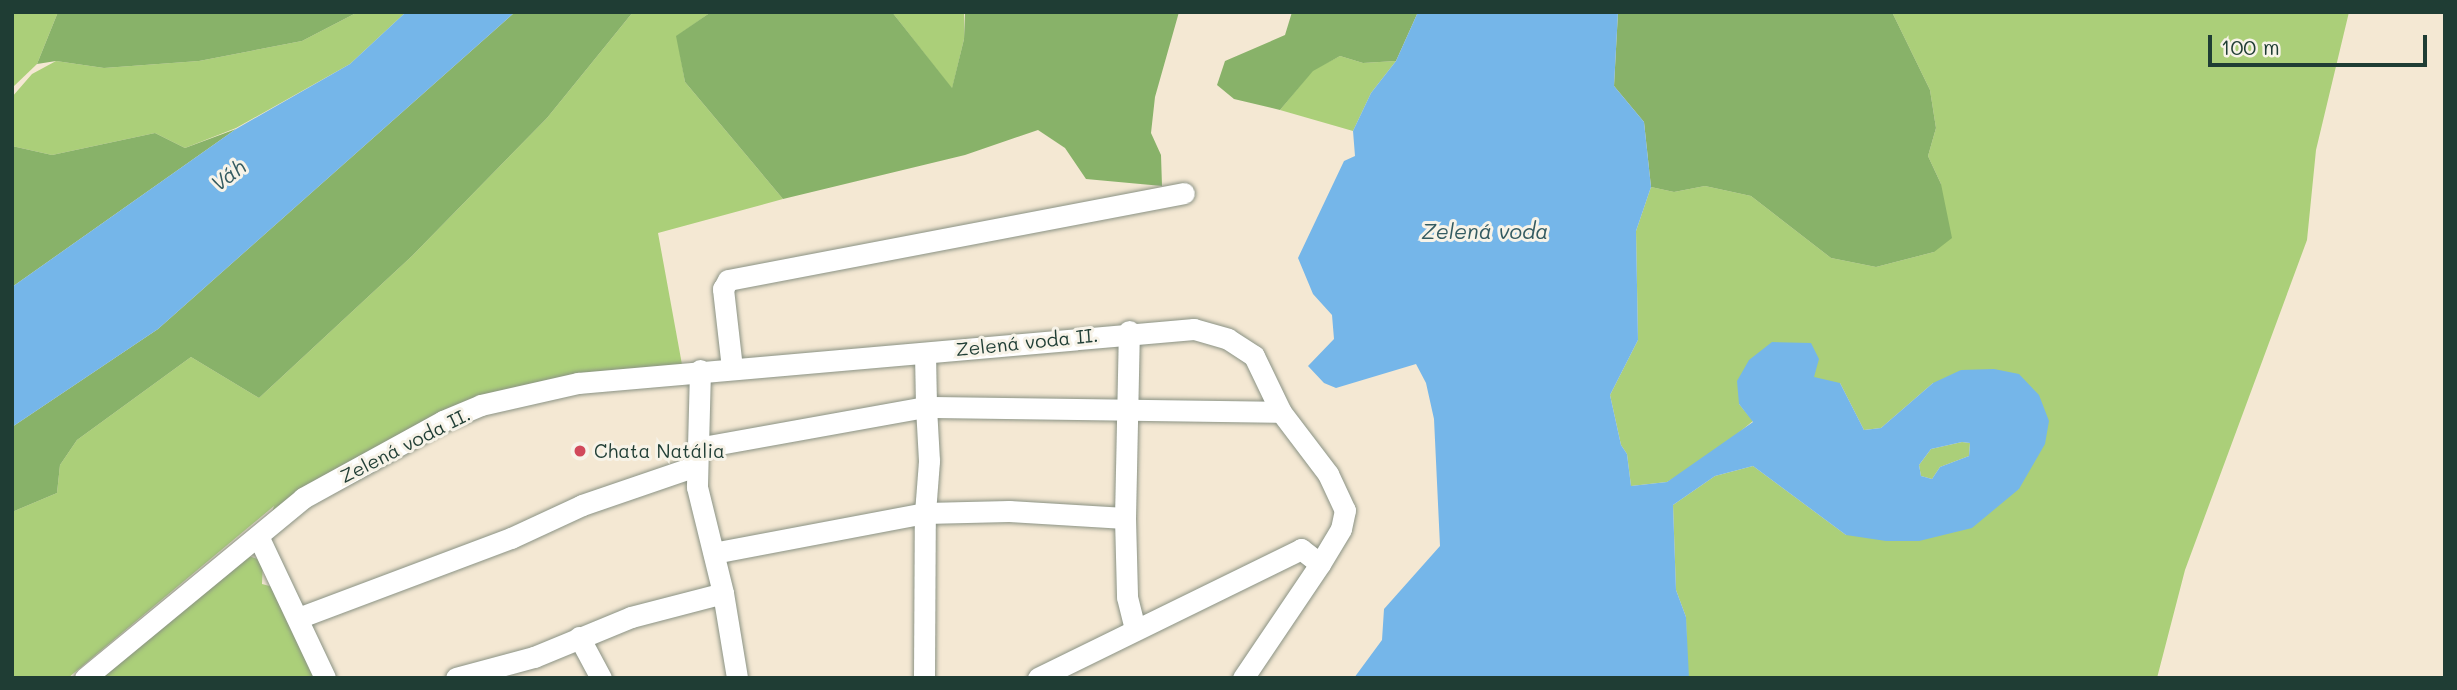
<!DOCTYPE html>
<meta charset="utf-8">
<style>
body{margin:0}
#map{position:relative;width:2457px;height:690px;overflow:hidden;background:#f4e8d3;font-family:Mali,sans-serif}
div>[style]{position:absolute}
.green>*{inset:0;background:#abcf79}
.forest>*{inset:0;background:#88b269}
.water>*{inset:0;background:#75b6e9}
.roads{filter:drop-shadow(0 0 2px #8a9284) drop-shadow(0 0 2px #8a9284)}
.minor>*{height:21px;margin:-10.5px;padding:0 10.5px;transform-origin:10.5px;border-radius:10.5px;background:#fff}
.dots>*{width:19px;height:19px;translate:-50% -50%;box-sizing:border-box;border:4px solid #f7f3e8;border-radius:50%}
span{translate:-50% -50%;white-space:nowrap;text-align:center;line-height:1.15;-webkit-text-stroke:6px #f7f3e8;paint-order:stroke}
.street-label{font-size:19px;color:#1f3d34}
.poi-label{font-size:19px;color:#1f3d34}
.left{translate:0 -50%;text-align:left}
.water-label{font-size:21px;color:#345b61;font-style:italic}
.frame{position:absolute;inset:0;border:14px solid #1f3d34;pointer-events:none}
.scale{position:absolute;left:2208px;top:35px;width:219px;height:32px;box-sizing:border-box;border:4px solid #1f3d34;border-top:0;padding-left:9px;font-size:21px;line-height:24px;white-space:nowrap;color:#1f3d34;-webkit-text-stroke:5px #f7f3e8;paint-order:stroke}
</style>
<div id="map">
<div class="green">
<div style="clip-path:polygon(12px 12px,58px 12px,37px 64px,12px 88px)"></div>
<div style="clip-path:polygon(358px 12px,406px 12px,350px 64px,236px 128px,185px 148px,155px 133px,52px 155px,12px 146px,12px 97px,32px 74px,56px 61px,104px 68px,199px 61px,302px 41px)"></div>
<div style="clip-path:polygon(633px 12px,711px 12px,677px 36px,685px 82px,783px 199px,658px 233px,685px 381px,606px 387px,479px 411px,373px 466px,264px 537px,274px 506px,68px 678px,12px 678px,12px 512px,57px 493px,60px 465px,77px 440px,191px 357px,259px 398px,412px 256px,547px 118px)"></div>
<div style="clip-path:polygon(892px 12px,964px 12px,964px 39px,952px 89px)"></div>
<div style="clip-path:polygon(1892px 12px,2349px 12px,2316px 150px,2307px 240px,2185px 570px,2157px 678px,1689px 678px,1687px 674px,1686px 617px,1676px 590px,1673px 505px,1715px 476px,1753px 466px,1846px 535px,2019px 489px,1933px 383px,1881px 428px,1864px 430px,1840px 383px,1739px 404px,1753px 421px,1705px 460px,1667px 482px,1631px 486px,1627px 454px,1621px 445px,1610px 395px,1638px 340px,1636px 231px,1651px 187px,1674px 192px,1705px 186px,1751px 196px,1831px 258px,1876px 267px,1934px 252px,1941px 184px,1928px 156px,1936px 128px,1930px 90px)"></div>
<div style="clip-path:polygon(1340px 56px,1363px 63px,1396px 61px,1371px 93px,1353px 131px,1280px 110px,1313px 70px)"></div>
<div style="clip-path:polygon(1962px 442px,1970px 443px,1969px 456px,1940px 467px,1932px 479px,1921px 476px,1919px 465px,1931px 449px)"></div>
<div style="clip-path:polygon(249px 556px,263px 561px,262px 584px,277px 588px,316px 678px,93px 678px)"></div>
</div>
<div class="forest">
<div style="clip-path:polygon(58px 12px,358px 12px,302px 41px,199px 61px,104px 68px,56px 61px,37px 64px)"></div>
<div style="clip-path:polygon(515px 12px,633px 12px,547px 118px,412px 256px,259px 398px,191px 357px,77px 440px,60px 465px,57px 493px,12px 512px,12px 427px,158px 329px)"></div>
<div style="clip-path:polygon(711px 12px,892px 12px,952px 88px,964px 39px,965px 12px,1179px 12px,1155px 97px,1151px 133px,1161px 155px,1162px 186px,1086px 179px,1065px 148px,1038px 130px,965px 155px,783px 199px,685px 82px,676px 36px)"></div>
<div style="clip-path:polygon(1292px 12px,1418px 12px,1396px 61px,1363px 63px,1340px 56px,1313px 71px,1280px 110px,1234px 99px,1217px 85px,1225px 61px,1285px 35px)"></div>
<div style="clip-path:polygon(1618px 12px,1892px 12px,1930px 90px,1936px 128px,1928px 156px,1941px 184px,1952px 238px,1934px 252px,1876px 267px,1831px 258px,1751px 196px,1705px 186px,1674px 192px,1651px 187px,1644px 122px,1614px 86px)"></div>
<div style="clip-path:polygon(236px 129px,12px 287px,12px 146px,52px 155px,155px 133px,185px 148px)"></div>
</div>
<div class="water">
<div style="clip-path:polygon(406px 12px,515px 12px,158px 329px,12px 427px,12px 287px,236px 129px,350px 64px)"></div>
<div style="clip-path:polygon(evenodd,1418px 12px,1618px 12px,1614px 86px,1644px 122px,1651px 187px,1636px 231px,1638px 340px,1610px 395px,1621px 445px,1627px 454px,1631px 486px,1667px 482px,1753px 422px,1739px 404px,1737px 381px,1749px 360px,1772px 342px,1811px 343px,1819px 359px,1814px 377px,1840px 383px,1864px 430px,1881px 428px,1933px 383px,1961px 370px,1994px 369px,2019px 374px,2039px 395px,2049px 421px,2045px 444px,2019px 489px,1972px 528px,1919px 541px,1886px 541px,1846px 535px,1753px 466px,1715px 476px,1673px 505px,1676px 590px,1686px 617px,1689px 678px,1354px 678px,1382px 640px,1384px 609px,1440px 546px,1434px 419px,1426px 383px,1416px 364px,1336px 388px,1324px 383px,1308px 366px,1334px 339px,1332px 315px,1313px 294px,1298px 258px,1344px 161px,1355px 156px,1353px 131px,1371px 93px,1396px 61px,1418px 12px,1962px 442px,1970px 443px,1969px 456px,1940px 467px,1932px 479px,1921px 476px,1919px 465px,1931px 449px,1962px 442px)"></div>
</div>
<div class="roads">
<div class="minor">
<div style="left:925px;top:353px;width:54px;rotate:88.9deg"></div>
<div style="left:926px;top:407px;width:355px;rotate:0.8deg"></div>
<div style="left:732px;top:368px;width:80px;rotate:-96.5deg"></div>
<div style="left:723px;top:289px;width:10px;rotate:-61deg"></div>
<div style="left:728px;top:280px;width:464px;rotate:-10.8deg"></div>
<div style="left:700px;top:370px;width:117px;rotate:91.5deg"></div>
<div style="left:697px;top:487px;width:109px;rotate:76.2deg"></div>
<div style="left:723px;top:593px;width:86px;rotate:80.6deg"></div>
<div style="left:697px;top:448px;width:233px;rotate:-10.2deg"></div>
<div style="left:926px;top:407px;width:54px;rotate:86.8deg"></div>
<div style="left:929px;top:461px;width:52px;rotate:94.4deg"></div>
<div style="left:925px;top:513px;width:215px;rotate:169.3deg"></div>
<div style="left:1125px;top:518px;width:187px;rotate:-88.8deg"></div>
<div style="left:258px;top:536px;width:157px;rotate:64.7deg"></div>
<div style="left:298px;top:618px;width:228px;rotate:-20.6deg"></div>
<div style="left:511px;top:538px;width:78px;rotate:-24.9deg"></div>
<div style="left:582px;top:505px;width:120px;rotate:-18.9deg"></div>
<div style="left:579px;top:637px;width:47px;rotate:61.8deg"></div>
<div style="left:85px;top:678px;width:283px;rotate:-39.5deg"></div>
<div style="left:303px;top:498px;width:160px;rotate:-28.8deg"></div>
<div style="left:443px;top:421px;width:41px;rotate:-22.8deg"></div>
<div style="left:481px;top:405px;width:99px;rotate:-12.8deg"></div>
<div style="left:578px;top:383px;width:618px;rotate:-5.01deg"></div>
<div style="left:1194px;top:329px;width:35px;rotate:16deg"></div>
<div style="left:1228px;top:339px;width:31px;rotate:33deg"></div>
<div style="left:1254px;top:356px;width:62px;rotate:64.3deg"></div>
<div style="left:1281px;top:412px;width:78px;rotate:52.8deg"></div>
<div style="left:1328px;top:474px;width:40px;rotate:65deg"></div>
<div style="left:1345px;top:510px;width:19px;rotate:102deg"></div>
<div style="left:1341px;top:529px;width:41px;rotate:121deg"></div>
<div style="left:1320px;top:564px;width:138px;rotate:124deg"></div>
<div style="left:456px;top:678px;width:81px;rotate:-15.1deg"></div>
<div style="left:534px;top:657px;width:105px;rotate:-22.4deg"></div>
<div style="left:631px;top:617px;width:95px;rotate:-14.6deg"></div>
<div style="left:924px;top:678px;width:165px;rotate:-89.7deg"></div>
<div style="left:925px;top:513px;width:84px;rotate:-1.4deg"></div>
<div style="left:1009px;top:511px;width:116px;rotate:3.5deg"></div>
<div style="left:1125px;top:518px;width:79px;rotate:88.5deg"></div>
<div style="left:1127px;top:597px;width:33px;rotate:76deg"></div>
<div style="left:1038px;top:678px;width:293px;rotate:-26.1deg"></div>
<div style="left:1301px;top:549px;width:24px;rotate:38deg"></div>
</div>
</div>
<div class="dots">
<div style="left:580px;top:451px;background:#d1495b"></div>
</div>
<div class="street-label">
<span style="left:1027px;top:342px;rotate:-6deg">Zelená voda II.</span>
<span style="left:405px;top:445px;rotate:-27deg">Zelená voda II.</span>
</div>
<div class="poi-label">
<span class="left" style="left:594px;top:451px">Chata Natália</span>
</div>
<div class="water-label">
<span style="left:228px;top:175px;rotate:-37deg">Váh</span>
<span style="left:1485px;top:231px">Zelená voda</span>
</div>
<div class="frame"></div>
<div class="scale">100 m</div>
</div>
